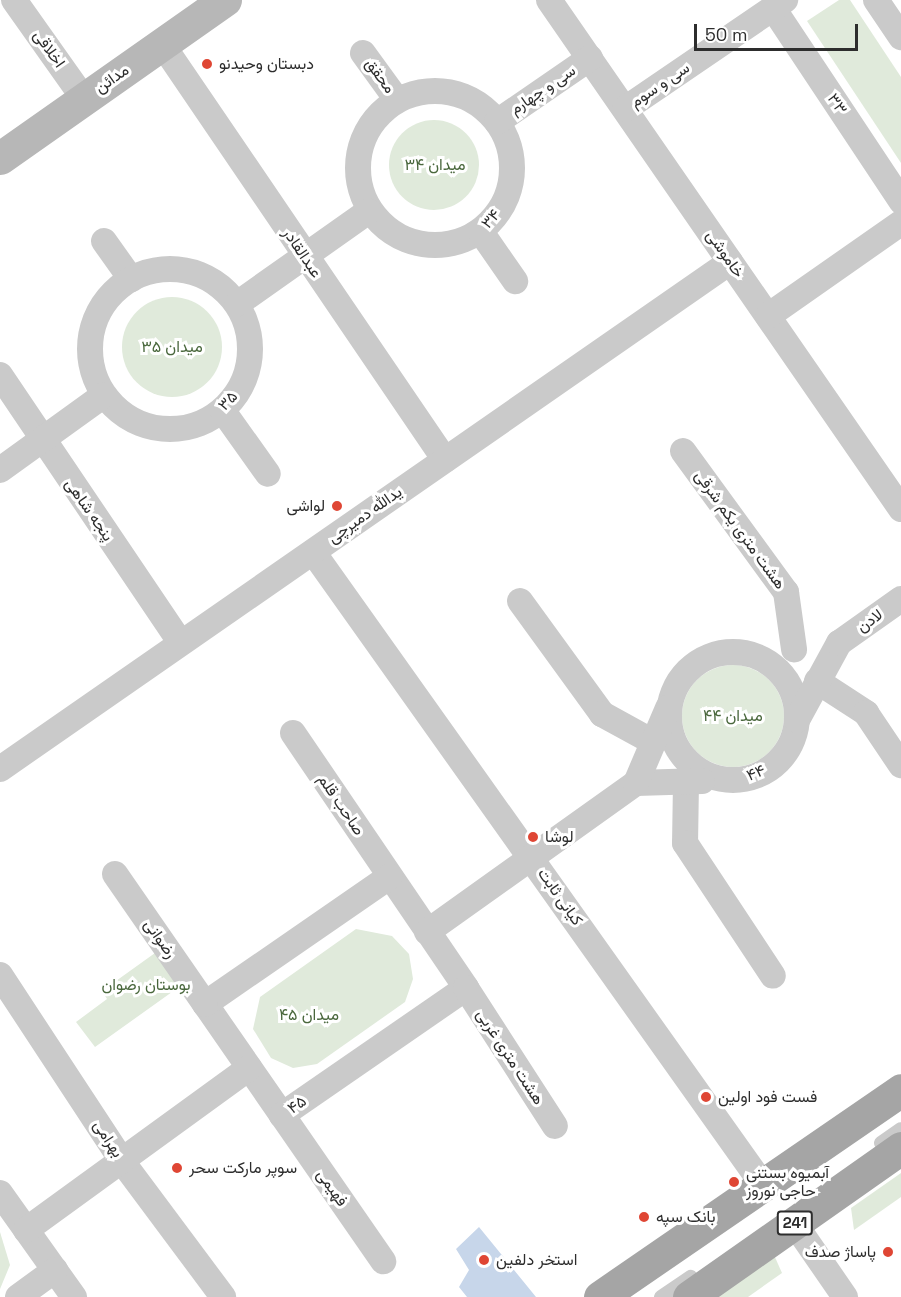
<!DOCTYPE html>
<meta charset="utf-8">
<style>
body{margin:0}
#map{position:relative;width:901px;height:1297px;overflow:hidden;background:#fff;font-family:"Space Grotesk",Vazirmatn,sans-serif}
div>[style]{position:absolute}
.green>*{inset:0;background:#e0eadb}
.round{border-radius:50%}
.water>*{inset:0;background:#c7d6ea}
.lane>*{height:14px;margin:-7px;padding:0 7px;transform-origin:7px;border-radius:7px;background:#cacaca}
.street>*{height:26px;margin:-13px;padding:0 13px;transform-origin:13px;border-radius:13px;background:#cacaca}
.street>.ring{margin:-13px;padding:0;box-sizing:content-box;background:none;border:26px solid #cacaca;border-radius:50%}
.secondary>*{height:33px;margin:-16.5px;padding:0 16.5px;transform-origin:16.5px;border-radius:16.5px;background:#b7b7b7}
.primary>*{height:33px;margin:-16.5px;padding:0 16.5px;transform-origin:16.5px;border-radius:16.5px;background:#a5a5a5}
.dots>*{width:16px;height:16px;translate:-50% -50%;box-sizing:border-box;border:3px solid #fff;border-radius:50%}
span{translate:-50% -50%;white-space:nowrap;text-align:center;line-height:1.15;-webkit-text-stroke:6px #fff;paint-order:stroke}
.shield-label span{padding:2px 4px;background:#fff;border:2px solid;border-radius:4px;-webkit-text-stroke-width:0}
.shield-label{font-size:15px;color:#2d2d2d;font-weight:700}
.street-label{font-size:16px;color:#2d2d2d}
.poi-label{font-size:16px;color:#2d2d2d}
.left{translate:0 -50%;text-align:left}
.right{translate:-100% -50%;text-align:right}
.park-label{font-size:16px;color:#49673c}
.scale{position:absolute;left:694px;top:24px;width:164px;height:27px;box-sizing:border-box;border:3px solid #2d2d2d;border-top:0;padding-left:8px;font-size:18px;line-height:21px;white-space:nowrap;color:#2d2d2d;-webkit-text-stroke:4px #fff;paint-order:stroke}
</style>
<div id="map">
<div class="green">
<div style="clip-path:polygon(839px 0,850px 0,901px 77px,901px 163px,807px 21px)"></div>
<div class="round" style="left:389px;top:120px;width:90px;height:90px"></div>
<div class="round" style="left:122px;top:297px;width:100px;height:100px"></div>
<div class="round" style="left:682px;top:665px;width:102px;height:102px"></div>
<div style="clip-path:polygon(356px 929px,392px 936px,409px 954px,413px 979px,405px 1002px,317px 1064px,293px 1068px,271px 1058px,253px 1029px,260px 997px)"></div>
<div style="clip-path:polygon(155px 953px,179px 987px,95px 1047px,76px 1022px,107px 999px,102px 991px)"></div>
<div style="clip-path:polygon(901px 1173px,901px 1197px,854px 1230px,851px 1208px)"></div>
<div style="clip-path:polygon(0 1232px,10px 1265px,0 1289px)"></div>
<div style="clip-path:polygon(774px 1255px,782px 1273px,748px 1297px,714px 1297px)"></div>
</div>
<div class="water">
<div style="clip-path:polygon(479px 1227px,536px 1297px,467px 1297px,459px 1287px,469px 1270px,456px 1249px)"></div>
</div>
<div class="lane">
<div style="left:881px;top:1143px;width:24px;rotate:-35deg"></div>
<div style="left:661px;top:1297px;width:36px;rotate:-34deg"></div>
</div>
<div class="street">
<div style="left:14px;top:0;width:121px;rotate:54.7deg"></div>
<div style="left:549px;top:0;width:619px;rotate:55.33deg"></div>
<div style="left:876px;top:0;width:45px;rotate:56deg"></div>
<div style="left:773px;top:8px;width:232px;rotate:56.4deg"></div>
<div style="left:162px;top:44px;width:503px;rotate:55.77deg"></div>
<div style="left:363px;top:53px;width:58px;rotate:54.1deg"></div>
<div class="ring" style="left:358px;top:91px;width:128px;height:128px"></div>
<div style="left:625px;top:109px;width:194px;rotate:-34.3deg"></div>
<div style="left:497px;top:122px;width:113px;rotate:-34.5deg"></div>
<div style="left:481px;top:232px;width:60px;rotate:55.2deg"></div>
<div style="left:104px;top:241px;width:47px;rotate:54.6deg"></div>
<div class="ring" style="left:90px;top:269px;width:134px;height:134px"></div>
<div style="left:237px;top:304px;width:161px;rotate:-35.2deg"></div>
<div style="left:768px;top:316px;width:162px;rotate:-35deg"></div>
<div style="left:0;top:375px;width:323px;rotate:56deg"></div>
<div style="left:223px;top:411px;width:77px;rotate:54.5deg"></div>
<div style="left:683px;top:451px;width:175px;rotate:53.9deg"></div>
<div style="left:786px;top:592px;width:58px;rotate:82deg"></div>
<div style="left:0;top:470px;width:128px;rotate:-35.8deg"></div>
<div style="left:313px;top:552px;width:777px;rotate:54.59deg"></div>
<div style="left:520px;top:601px;width:140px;rotate:54deg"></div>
<div style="left:602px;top:714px;width:58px;rotate:28.8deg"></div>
<div class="ring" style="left:669px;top:652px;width:102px;height:102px"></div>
<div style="left:817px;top:681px;width:59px;rotate:33.1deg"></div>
<div style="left:866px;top:713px;width:63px;rotate:56.1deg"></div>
<div style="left:797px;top:720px;width:88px;rotate:-61.4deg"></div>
<div style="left:839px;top:643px;width:76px;rotate:-35.4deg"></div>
<div style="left:293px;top:733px;width:308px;rotate:55.8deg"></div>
<div style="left:466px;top:988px;width:224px;rotate:145.4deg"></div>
<div style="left:282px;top:1115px;width:135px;rotate:-124.7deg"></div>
<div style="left:205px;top:1004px;width:224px;rotate:-34.6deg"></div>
<div style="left:0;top:769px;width:889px;rotate:-34.78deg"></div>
<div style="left:686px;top:782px;width:61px;rotate:90.9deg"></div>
<div style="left:685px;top:843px;width:159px;rotate:56.5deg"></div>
<div style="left:636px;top:783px;width:66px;rotate:-1.7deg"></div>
<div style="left:115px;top:874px;width:158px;rotate:55.3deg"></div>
<div style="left:427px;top:932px;width:257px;rotate:-35.5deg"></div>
<div style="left:636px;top:783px;width:82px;rotate:-66.9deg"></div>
<div style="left:0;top:975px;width:226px;rotate:56.7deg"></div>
<div style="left:124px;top:1164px;width:166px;rotate:53.3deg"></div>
<div style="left:466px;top:988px;width:164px;rotate:57.2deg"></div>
<div style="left:282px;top:1115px;width:178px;rotate:55.3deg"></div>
<div style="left:0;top:1193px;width:128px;rotate:54.6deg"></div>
<div style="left:794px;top:1223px;width:90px;rotate:55.4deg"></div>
<div style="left:26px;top:1230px;width:276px;rotate:-36deg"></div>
<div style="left:18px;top:1297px;width:46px;rotate:-36.1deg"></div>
</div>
<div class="secondary">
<div style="left:0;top:158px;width:275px;rotate:-35.1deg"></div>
</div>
<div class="primary">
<div style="left:600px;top:1297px;width:365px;rotate:-34.5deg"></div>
<div style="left:689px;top:1297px;width:259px;rotate:-35.1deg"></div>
</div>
<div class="dots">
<div style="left:207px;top:64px;background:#df4634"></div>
<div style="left:337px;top:506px;background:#df4634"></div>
<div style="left:533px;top:837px;background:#df4634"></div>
<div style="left:706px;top:1097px;background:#df4634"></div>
<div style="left:177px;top:1168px;background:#df4634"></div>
<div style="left:734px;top:1182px;background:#df4634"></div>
<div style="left:644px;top:1217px;background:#df4634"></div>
<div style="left:888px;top:1252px;background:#df4634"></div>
<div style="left:484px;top:1260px;background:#df4634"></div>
</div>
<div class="shield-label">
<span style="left:795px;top:1223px">241</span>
</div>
<div class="street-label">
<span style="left:49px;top:49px;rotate:55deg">اخلاقی</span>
<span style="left:380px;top:76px;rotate:54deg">محقق</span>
<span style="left:112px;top:79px;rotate:-35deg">مدائن</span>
<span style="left:660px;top:85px;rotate:-34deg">سی و سوم</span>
<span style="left:543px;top:90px;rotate:-34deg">سی و چهارم</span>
<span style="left:837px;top:104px;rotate:56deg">۳۳</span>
<span style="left:491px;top:219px;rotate:-49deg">۳۴</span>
<span style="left:302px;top:253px;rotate:56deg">عبدالقادر</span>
<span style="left:725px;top:254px;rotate:55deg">خاموشی</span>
<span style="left:228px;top:401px;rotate:-47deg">۳۵</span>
<span style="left:89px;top:510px;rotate:55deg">پنجه شاهی</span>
<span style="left:365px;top:515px;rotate:-35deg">یدالله دمیرچی</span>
<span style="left:740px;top:530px;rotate:54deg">هشت متری یکم شرقی</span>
<span style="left:870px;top:621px;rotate:-35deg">لادن</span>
<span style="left:756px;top:773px;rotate:-22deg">۴۴</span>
<span style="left:341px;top:805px;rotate:56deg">صاحب قلم</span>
<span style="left:560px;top:897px;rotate:55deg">کیانی ثابت</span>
<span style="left:160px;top:939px;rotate:55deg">رضوانی</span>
<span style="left:510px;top:1057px;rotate:57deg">هشت متری غربی</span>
<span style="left:297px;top:1105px;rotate:-35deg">۴۵</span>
<span style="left:108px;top:1139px;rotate:57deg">بهرامی</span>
<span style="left:332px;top:1188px;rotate:55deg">فهیمی</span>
</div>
<div class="poi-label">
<span class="left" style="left:219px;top:64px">دبستان وحیدنو</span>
<span class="right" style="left:325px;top:506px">لواشی</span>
<span class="left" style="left:545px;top:837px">لوشا</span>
<span class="left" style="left:718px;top:1097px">فست فود اولین</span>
<span class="left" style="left:189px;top:1168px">سوپر مارکت سحر</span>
<span class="left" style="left:746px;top:1182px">آبمیوه بستنی<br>حاجی نوروز</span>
<span class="left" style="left:656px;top:1217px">بانک سپه</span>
<span class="right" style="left:876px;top:1252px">پاساژ صدف</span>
<span class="left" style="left:496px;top:1260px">استخر دلفین</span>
</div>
<div class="park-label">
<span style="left:435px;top:165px">میدان ۳۴</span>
<span style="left:172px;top:347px">میدان ۳۵</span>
<span style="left:733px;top:716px">میدان ۴۴</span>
<span style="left:146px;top:985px">بوستان رضوان</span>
<span style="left:309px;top:1015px">میدان ۴۵</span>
</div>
<div class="scale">50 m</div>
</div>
